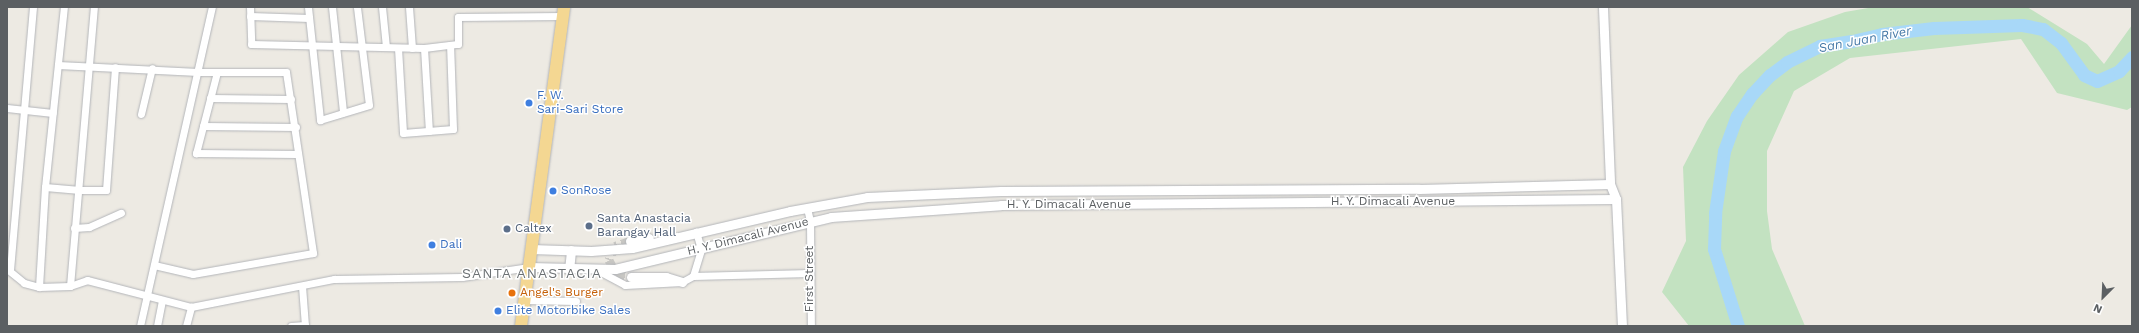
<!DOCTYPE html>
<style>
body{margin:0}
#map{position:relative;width:2139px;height:333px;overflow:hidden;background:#edeae3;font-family:"Work Sans",sans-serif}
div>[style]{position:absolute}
.green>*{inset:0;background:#c3e2c1}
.river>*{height:13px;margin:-6.5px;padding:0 6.5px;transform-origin:6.5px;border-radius:6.5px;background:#a8d8f8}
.secondary-tunnel>*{height:9px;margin-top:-4.5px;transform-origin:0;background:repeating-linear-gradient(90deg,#c8c7c3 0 9px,transparent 0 13.5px)}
.roads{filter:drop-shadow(0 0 1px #b3b5b9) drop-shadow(0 0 1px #b3b5b9)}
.street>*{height:7px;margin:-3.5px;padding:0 3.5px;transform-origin:3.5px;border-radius:3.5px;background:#fff}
.secondary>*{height:9px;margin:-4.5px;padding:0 4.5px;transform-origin:4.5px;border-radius:4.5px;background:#fff}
.highway>*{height:12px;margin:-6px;padding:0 6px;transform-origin:6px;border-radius:6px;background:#f4d792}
.dots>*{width:11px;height:11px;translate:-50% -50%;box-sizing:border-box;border:2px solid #fff;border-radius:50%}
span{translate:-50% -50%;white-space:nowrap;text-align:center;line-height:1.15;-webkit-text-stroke:3px #fff;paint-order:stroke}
.shop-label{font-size:12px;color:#366cbe}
.left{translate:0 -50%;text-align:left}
.street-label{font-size:12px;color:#5b5f62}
.service-label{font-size:12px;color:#4e5e75}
.food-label{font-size:12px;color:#c56008}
.water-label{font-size:13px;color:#477aa8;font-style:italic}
.quarter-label{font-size:14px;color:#6c7174;letter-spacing:1px}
.frame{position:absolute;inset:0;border:8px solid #5b5f62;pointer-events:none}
.north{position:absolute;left:2083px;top:277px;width:40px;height:40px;-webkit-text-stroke:3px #fff;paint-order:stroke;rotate:204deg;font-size:11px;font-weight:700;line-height:16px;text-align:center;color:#5b5f62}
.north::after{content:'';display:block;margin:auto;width:14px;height:18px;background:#5b5f62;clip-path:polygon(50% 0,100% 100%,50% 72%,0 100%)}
</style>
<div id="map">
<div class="green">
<div style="clip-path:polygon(1874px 7px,2027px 7px,2087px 44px,2104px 64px,2132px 25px,2132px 107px,2127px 110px,2057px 93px,2021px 39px,1850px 58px,1794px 91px,1767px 151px,1767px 211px,1772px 249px,1805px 326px,1689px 326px,1662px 292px,1686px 241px,1683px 167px,1707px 121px,1739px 75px,1788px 32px,1845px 12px)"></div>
</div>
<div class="river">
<div style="left:1738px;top:326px;width:81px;rotate:-107.3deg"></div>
<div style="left:1714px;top:249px;width:36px;rotate:-88deg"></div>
<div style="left:1715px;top:213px;width:63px;rotate:-81.7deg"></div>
<div style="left:1724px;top:151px;width:37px;rotate:-70deg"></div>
<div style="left:1737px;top:116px;width:27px;rotate:-56deg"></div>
<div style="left:1752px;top:94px;width:26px;rotate:-47deg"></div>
<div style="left:1770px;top:75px;width:21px;rotate:-37deg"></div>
<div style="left:1787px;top:62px;width:37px;rotate:-26deg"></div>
<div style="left:1820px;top:46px;width:32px;rotate:-9deg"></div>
<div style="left:1852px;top:41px;width:31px;rotate:-13deg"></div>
<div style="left:1882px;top:34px;width:52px;rotate:-6.6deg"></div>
<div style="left:1934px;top:28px;width:88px;rotate:-2deg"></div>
<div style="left:2022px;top:25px;width:21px;rotate:11deg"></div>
<div style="left:2043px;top:29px;width:23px;rotate:38deg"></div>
<div style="left:2061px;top:43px;width:39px;rotate:54deg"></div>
<div style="left:2084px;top:75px;width:14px;rotate:25deg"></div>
<div style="left:2097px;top:81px;width:24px;rotate:-24deg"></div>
<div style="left:2119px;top:71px;width:19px;rotate:-47deg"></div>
</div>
<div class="secondary-tunnel">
<div style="left:630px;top:241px;width:16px;rotate:162deg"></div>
<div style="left:615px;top:246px;width:15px;rotate:113deg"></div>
<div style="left:609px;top:260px;width:16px;rotate:63deg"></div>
<div style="left:616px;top:274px;width:15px;rotate:11deg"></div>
</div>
<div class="roads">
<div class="street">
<div style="left:250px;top:7px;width:37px;rotate:88deg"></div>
<div style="left:251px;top:44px;width:173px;rotate:1.3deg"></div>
<div style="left:424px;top:48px;width:34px;rotate:-7deg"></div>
<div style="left:458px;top:44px;width:27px;rotate:-90deg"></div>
<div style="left:458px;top:17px;width:104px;rotate:-0.6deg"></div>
<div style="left:308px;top:7px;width:114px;rotate:83.9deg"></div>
<div style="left:320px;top:120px;width:51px;rotate:-17deg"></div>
<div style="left:369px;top:105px;width:99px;rotate:-97deg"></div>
<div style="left:332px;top:7px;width:106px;rotate:84deg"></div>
<div style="left:382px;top:7px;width:40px;rotate:84.3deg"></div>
<div style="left:409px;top:7px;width:41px;rotate:85.8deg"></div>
<div style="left:250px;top:16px;width:59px;rotate:1.9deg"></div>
<div style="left:398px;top:48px;width:85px;rotate:86.6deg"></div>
<div style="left:403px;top:133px;width:50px;rotate:-4.6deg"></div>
<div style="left:453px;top:129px;width:84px;rotate:-92deg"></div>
<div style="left:424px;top:48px;width:83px;rotate:86.6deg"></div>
<div style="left:58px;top:65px;width:140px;rotate:2.9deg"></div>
<div style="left:198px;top:72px;width:88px"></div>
<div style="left:286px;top:72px;width:183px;rotate:81.5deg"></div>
<div style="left:313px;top:253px;width:122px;rotate:170.1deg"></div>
<div style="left:193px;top:274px;width:40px;rotate:-167deg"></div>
<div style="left:217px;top:72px;width:84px;rotate:104.5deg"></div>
<div style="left:196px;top:153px;width:101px;rotate:0.6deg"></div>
<div style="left:210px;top:98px;width:81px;rotate:0.7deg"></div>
<div style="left:7px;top:108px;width:46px;rotate:6.2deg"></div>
<div style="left:141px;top:114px;width:47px;rotate:-76.6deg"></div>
<div style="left:203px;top:126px;width:93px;rotate:0.6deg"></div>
<div style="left:45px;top:187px;width:32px;rotate:5deg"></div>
<div style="left:77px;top:190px;width:29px"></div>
<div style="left:106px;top:190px;width:123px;rotate:-85.8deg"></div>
<div style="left:807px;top:208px;width:13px;rotate:77deg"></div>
<div style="left:810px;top:221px;width:105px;rotate:89.5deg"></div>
<div style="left:74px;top:228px;width:15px;rotate:-4deg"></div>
<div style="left:89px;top:227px;width:35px;rotate:-24deg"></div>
<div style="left:7px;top:269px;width:22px;rotate:39deg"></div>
<div style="left:24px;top:283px;width:16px;rotate:15deg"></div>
<div style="left:39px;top:287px;width:31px;rotate:-2deg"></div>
<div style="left:70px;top:286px;width:18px;rotate:-19deg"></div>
<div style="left:87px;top:280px;width:107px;rotate:14.6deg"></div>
<div style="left:191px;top:307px;width:146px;rotate:-11.1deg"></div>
<div style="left:334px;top:279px;width:128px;rotate:-0.9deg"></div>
<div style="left:462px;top:277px;width:68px;rotate:-8.5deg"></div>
<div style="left:595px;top:269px;width:34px;rotate:28deg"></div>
<div style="left:625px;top:285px;width:57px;rotate:-3deg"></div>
<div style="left:682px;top:282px;width:13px;rotate:-29deg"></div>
<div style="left:693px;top:276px;width:117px;rotate:-1.5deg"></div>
<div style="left:10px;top:270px;width:264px;rotate:-85deg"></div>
<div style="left:693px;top:276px;width:28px;rotate:-73deg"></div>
<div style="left:701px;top:249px;width:18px;rotate:-106deg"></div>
<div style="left:70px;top:286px;width:280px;rotate:-85.1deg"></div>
<div style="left:302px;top:286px;width:40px;rotate:85.7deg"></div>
<div style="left:39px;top:287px;width:100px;rotate:-86.6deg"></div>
<div style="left:45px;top:187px;width:181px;rotate:-84deg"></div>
<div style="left:524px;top:300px;width:52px;rotate:1.1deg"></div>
<div style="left:140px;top:326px;width:327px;rotate:-77.3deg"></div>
<div style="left:157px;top:326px;width:26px;rotate:-79deg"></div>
<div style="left:186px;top:326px;width:20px;rotate:-75deg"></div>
<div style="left:291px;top:326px;width:14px;rotate:-4deg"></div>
</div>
<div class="secondary">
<div style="left:1603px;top:7px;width:177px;rotate:87.7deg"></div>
<div style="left:1610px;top:184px;width:16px;rotate:68deg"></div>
<div style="left:1616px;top:199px;width:127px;rotate:87.3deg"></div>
<div style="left:630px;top:241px;width:19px;rotate:-9deg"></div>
<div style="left:531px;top:249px;width:60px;rotate:1.9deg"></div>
<div style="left:591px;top:251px;width:41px;rotate:-4.2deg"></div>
<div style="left:632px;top:248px;width:162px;rotate:-13.2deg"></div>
<div style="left:790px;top:211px;width:78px;rotate:-10.3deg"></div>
<div style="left:867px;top:197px;width:134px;rotate:-2.6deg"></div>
<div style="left:1001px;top:191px;width:418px;rotate:-0.3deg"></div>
<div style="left:1419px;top:189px;width:191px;rotate:-1.5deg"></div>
<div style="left:529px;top:267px;width:86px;rotate:1.3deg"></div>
<div style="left:615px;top:269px;width:222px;rotate:-13.5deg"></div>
<div style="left:831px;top:217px;width:170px;rotate:-4deg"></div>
<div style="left:1001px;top:205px;width:615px;rotate:-0.56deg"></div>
<div style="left:569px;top:270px;width:20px;rotate:-84deg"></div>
<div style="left:631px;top:277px;width:35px"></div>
<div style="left:666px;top:277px;width:17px;rotate:17deg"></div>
</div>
<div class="highway">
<div style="left:521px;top:326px;width:322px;rotate:-82.3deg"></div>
</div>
</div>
<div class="dots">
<div style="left:529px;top:103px;background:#3f7fe0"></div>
<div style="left:553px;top:191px;background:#3f7fe0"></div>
<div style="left:589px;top:226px;background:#5c6f8a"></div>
<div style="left:507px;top:229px;background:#5c6f8a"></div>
<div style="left:432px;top:245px;background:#3f7fe0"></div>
<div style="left:512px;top:293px;background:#e8710a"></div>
<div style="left:498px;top:311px;background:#3f7fe0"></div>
</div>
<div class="shop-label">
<span class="left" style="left:537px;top:103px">F. W.<br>Sari-Sari Store</span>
<span class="left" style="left:561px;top:191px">SonRose</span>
<span class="left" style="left:440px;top:245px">Dali</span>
<span class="left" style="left:506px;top:311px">Elite Motorbike Sales</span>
</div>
<div class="street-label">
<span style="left:1393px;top:202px">H. Y. Dimacali Avenue</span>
<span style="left:1069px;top:205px">H. Y. Dimacali Avenue</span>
<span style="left:748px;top:237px;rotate:-14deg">H. Y. Dimacali Avenue</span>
<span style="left:810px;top:279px;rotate:-90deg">First Street</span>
</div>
<div class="service-label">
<span class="left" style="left:597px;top:226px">Santa Anastacia<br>Barangay Hall</span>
<span class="left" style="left:515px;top:229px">Caltex</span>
</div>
<div class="food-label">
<span class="left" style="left:520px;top:293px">Angel's Burger</span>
</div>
<div class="water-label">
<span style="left:1865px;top:40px;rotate:-11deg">San Juan River</span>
</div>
<div class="quarter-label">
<span style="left:532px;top:273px">SANTA ANASTACIA</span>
</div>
<div class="frame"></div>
<div class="north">N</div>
</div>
